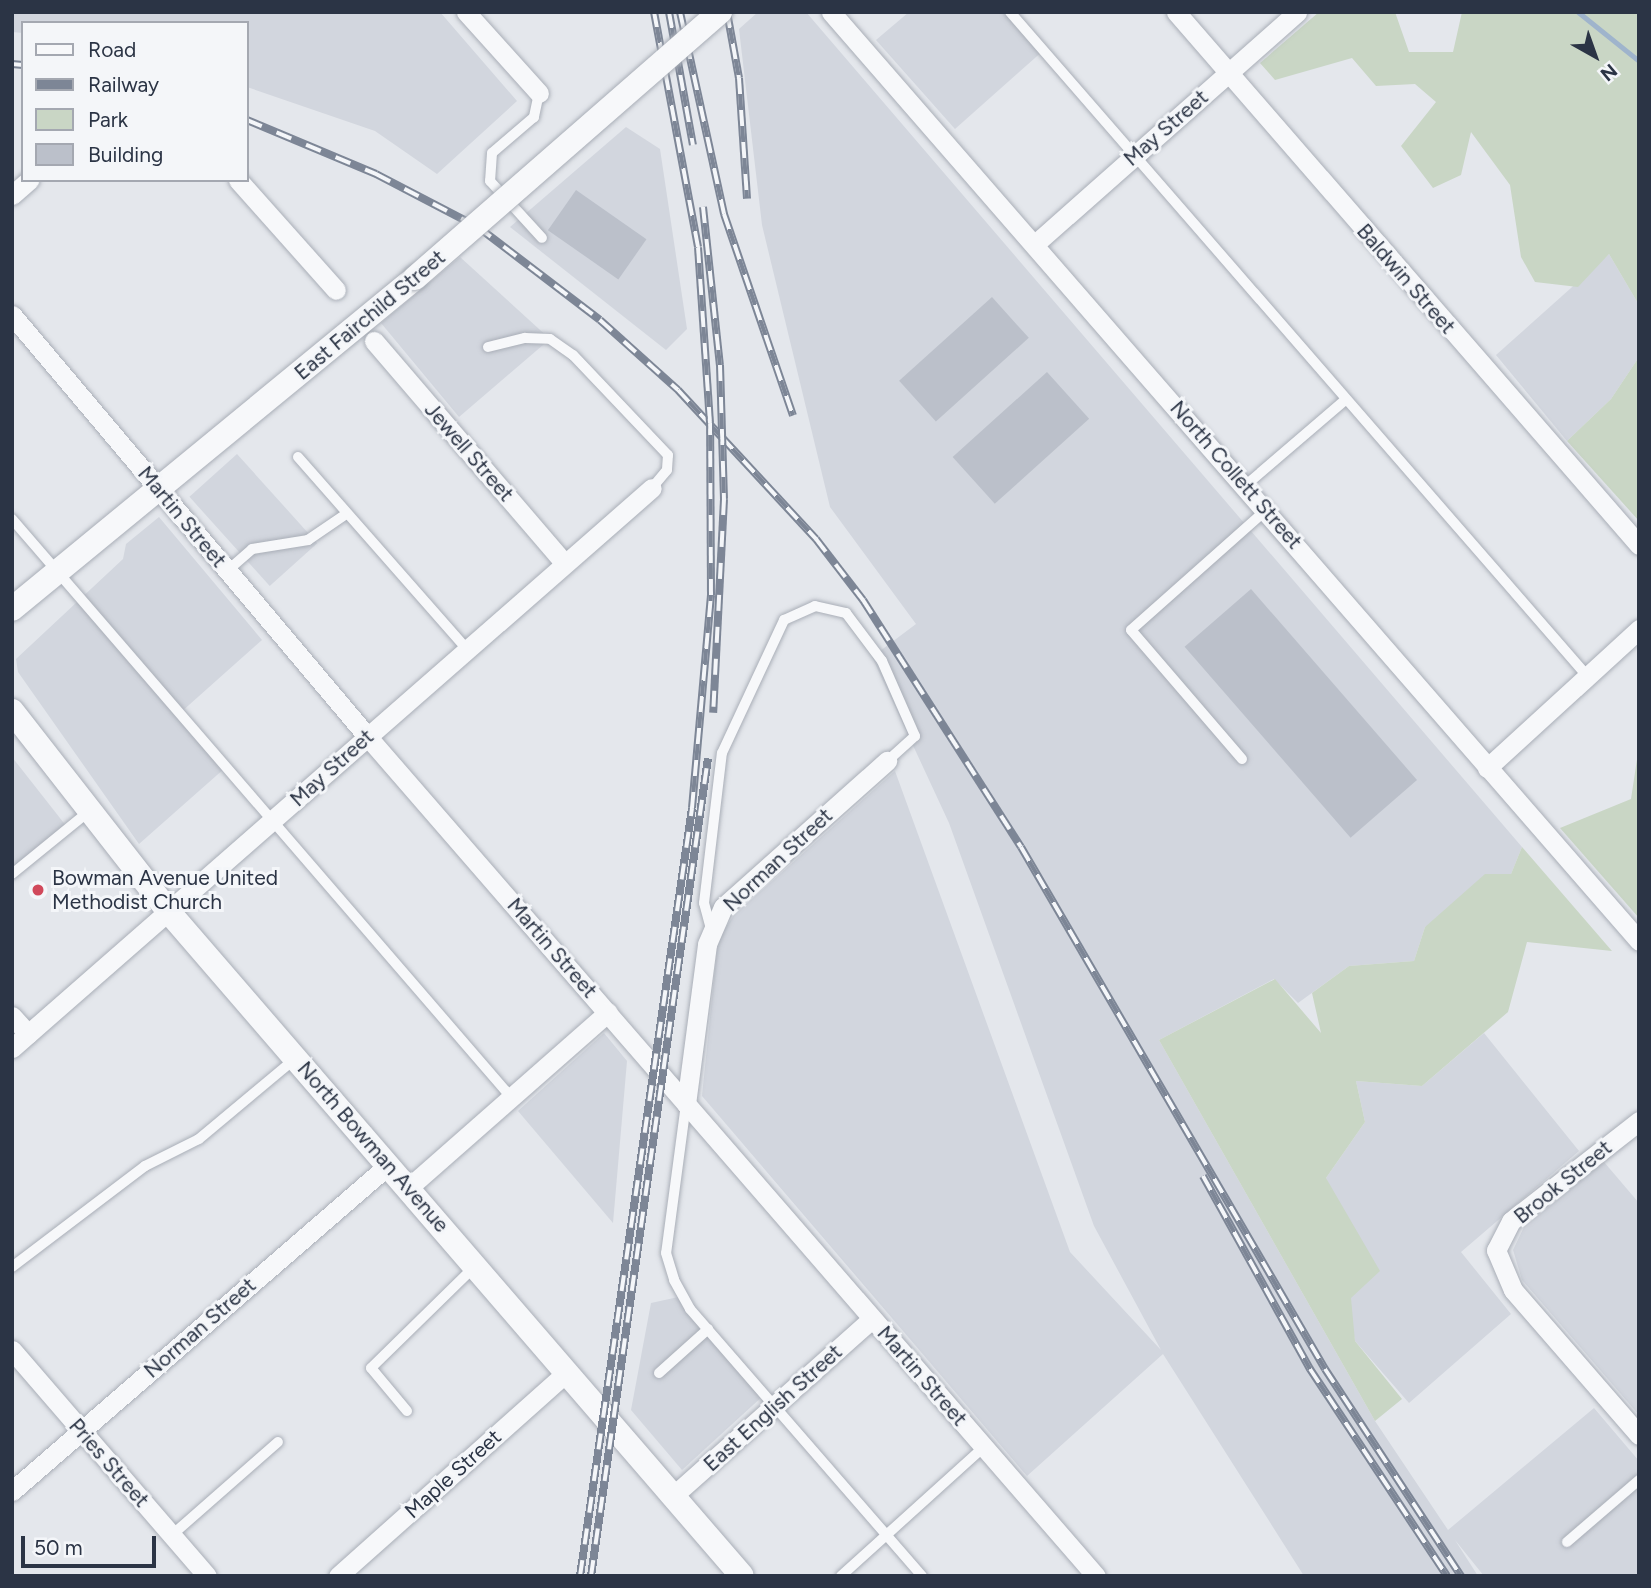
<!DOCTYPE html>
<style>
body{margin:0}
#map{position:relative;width:1651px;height:1588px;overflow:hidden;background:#e4e7ec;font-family:Figtree,sans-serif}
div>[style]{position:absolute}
.built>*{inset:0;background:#d2d6de;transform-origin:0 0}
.green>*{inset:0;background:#c9d6c5}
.stream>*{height:5px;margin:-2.5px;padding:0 2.5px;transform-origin:2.5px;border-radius:2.5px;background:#9fb4cc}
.building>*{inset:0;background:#bbc0ca;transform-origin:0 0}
.roads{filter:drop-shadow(0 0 2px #a9aeb7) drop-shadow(0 0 2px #a9aeb7)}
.service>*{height:10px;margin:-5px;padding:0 5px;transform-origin:5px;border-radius:5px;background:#f7f8fa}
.minor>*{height:19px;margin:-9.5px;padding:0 9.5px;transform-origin:9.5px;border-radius:9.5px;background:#f7f8fa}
.tertiary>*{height:24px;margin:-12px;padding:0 12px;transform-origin:12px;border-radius:12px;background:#f7f8fa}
.rail>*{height:8px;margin-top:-4px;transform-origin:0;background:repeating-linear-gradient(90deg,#f4f6f9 0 16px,#7d8696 0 32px);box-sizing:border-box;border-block:2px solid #7d8696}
.bridges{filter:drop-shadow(0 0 2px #a9aeb7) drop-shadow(0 0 2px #a9aeb7)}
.tertiary-bridge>*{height:24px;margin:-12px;padding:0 12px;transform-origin:12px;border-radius:12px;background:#f7f8fa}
.dots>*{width:19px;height:19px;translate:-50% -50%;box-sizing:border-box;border:4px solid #f4f6f9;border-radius:50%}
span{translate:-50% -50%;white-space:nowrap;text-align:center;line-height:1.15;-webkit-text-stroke:6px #f4f6f9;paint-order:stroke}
.street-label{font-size:21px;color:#2b3445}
.poi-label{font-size:21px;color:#2b3445}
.left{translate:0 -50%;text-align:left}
.frame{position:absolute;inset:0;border:14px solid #2b3445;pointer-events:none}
.legend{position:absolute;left:21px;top:21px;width:228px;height:161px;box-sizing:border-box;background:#f4f6f9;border:2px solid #a4a8b1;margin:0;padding:9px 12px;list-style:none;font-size:21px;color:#2b3445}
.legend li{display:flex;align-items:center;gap:14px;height:35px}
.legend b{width:35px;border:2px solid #a4a8b1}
.north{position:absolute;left:1560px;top:21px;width:70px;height:70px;-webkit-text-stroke:5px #f4f6f9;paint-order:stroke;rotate:140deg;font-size:19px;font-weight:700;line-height:28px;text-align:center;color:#2b3445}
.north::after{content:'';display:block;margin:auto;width:24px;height:32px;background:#2b3445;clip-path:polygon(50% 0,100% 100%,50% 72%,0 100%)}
.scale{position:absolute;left:21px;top:1536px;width:135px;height:32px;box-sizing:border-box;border:4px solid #2b3445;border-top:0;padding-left:9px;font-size:21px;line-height:24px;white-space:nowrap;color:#2b3445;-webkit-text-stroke:5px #f4f6f9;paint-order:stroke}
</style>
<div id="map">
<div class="built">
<div style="clip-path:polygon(12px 12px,440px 12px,517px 101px,437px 174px,375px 131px,247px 87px,247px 23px,23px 23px,23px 33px,12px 32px)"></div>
<div style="clip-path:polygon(758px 12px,806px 12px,1522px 847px,1511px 874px,1425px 927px,1414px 961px,1349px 966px,1298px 1003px,1274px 979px,1159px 1040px,1375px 1421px,1448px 1530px,1594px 1408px,1639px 1461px,1639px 1576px,1484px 1576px,1455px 1540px,1478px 1576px,1304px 1576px,1163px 1354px,1027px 1476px,702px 1096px,718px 939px,734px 915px,895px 771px,1070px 1252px,1161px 1350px,1094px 1226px,949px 823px,872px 657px,916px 624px,830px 507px,762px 225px,739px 29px)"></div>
<div style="clip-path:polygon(909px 12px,1010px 12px,1044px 50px,955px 129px,876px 40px)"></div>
<div style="clip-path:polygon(626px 127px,660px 149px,687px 329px,666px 350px,510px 227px)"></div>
<div style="clip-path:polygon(1609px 254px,1639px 305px,1639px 357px,1611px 399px,1567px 441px,1496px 355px)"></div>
<div style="clip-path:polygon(460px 257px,550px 339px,459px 417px,381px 323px)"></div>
<div style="left:237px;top:454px;width:120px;height:64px;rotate:48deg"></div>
<div style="clip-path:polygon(159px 517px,262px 640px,180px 713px,225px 768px,139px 844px,18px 672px,16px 659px,123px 559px,126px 544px)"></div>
<div style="clip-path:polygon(12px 757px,67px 827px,12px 874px)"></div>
<div style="clip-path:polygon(604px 1033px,627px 1061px,613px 1223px,518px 1111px)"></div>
<div style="clip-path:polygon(1484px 1033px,1579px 1151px,1461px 1252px,1511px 1314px,1409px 1403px,1355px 1341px,1326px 1178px,1365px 1122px,1356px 1081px,1422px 1086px)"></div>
<div style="clip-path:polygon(1604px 1162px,1639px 1203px,1639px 1415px,1522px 1280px,1513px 1250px,1524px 1227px)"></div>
<div style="clip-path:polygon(683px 1296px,764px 1395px,682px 1470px,631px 1410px,651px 1303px)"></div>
</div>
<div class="green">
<div style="clip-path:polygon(1319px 12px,1395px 12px,1409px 52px,1453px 52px,1462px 12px,1639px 12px,1639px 305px,1609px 254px,1578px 287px,1535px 282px,1521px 257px,1510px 185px,1471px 132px,1461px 175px,1433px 188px,1401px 146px,1436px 102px,1415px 84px,1376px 86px,1352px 58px,1275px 80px,1260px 63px)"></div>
<div style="clip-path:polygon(1639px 357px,1639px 521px,1567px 441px,1611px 399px)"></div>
<div style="clip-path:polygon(1639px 746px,1639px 918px,1560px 828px,1631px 799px)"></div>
<div style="clip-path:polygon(1522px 847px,1612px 951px,1527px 942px,1508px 1012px,1422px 1086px,1356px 1081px,1365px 1122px,1326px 1178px,1380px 1271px,1351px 1298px,1355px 1341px,1402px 1399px,1375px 1421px,1159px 1040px,1275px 979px,1321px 1033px,1312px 993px,1349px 966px,1414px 961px,1425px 927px,1485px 874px,1511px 874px)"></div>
</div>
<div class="stream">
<div style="left:1578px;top:12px;width:78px;rotate:38.8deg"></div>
</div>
<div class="building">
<div style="left:576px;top:190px;width:86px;height:49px;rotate:35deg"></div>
<div style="left:992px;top:297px;width:55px;height:125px;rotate:48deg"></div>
<div style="left:1047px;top:372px;width:63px;height:127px;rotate:48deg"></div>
<div style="left:1251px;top:589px;width:253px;height:88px;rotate:49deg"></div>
</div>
<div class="roads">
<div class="service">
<div style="left:1010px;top:12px;width:881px;rotate:49deg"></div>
<div style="left:539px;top:93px;width:25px;rotate:102deg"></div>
<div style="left:534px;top:117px;width:55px;rotate:139.4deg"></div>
<div style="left:492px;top:153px;width:28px;rotate:94deg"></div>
<div style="left:490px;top:181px;width:77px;rotate:47.6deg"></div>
<div style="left:488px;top:347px;width:38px;rotate:-14deg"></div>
<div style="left:525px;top:338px;width:25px;rotate:2deg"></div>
<div style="left:550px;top:339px;width:28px;rotate:35deg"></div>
<div style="left:573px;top:355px;width:138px;rotate:46.5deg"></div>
<div style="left:668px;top:455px;width:15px;rotate:94deg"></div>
<div style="left:667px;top:470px;width:23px;rotate:130deg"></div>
<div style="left:298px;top:457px;width:254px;rotate:48.7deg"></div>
<div style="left:1246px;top:485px;width:130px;rotate:-40.6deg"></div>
<div style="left:12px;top:519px;width:764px;rotate:49.2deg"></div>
<div style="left:227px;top:571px;width:33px;rotate:-41deg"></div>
<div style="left:252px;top:549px;width:57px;rotate:-9.1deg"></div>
<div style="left:308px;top:540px;width:46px;rotate:-34.4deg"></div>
<div style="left:1242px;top:759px;width:170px;rotate:-130.7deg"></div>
<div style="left:1131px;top:630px;width:181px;rotate:-41.6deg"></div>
<div style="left:12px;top:874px;width:98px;rotate:-39.2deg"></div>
<div style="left:711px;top:929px;width:27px;rotate:-105deg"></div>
<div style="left:704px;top:903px;width:151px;rotate:-83.2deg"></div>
<div style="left:722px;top:753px;width:147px;rotate:-65deg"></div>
<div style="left:784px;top:620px;width:34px;rotate:-24deg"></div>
<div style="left:815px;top:606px;width:32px;rotate:13deg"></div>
<div style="left:846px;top:613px;width:60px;rotate:53.1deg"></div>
<div style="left:882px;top:661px;width:82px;rotate:66.3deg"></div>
<div style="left:915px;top:736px;width:38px;rotate:138deg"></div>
<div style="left:686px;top:1104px;width:150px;rotate:97.6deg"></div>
<div style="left:666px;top:1253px;width:28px;rotate:73deg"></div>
<div style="left:674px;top:1280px;width:33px;rotate:61deg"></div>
<div style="left:690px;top:1309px;width:354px;rotate:49deg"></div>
<div style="left:12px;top:1267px;width:167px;rotate:-37.2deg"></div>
<div style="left:145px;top:1166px;width:60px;rotate:-26.6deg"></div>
<div style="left:199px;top:1139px;width:126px;rotate:-39.9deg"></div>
<div style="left:659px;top:1373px;width:66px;rotate:-41.9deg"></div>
<div style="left:407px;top:1411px;width:56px;rotate:-129.9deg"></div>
<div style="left:371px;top:1368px;width:146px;rotate:-44.4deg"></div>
<div style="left:172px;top:1535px;width:141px;rotate:-41.3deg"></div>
<div style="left:1567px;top:1542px;width:95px;rotate:-40.7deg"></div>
<div style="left:841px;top:1576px;width:193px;rotate:-42.1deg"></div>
</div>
<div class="minor">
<div style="left:466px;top:12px;width:109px;rotate:48deg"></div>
<div style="left:831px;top:12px;width:1231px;rotate:48.98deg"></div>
<div style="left:1176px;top:12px;width:706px;rotate:49.02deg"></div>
<div style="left:238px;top:180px;width:147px;rotate:48.3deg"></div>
<div style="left:12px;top:195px;width:23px;rotate:-41deg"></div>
<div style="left:1035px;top:244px;width:350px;rotate:-41.5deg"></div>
<div style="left:12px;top:315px;width:551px;rotate:49.86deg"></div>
<div style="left:367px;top:736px;width:1112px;rotate:49.05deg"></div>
<div style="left:374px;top:341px;width:292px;rotate:49.4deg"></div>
<div style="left:1487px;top:768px;width:206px;rotate:-42.4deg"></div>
<div style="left:12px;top:1016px;width:24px;rotate:48deg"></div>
<div style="left:12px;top:1048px;width:850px;rotate:-41.19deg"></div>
<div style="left:686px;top:1104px;width:161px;rotate:-82.5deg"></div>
<div style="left:707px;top:944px;width:40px;rotate:-66.6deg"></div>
<div style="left:723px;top:907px;width:220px;rotate:-41.7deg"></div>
<div style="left:1639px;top:1121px;width:162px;rotate:142deg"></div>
<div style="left:1511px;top:1221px;width:33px;rotate:117deg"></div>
<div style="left:1496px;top:1250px;width:43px;rotate:67deg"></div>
<div style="left:1513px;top:1290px;width:192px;rotate:49deg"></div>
<div style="left:408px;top:1188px;width:266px;rotate:-41.3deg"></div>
<div style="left:12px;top:1350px;width:298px;rotate:49.2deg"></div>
<div style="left:12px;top:1491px;width:498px;rotate:-40.9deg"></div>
<div style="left:673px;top:1496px;width:266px;rotate:-41.7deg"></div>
<div style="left:338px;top:1576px;width:307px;rotate:-41.7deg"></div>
</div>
<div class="tertiary">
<div style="left:12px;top:609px;width:522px;rotate:-39.4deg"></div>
<div style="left:12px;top:711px;width:254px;rotate:52deg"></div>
<div style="left:168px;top:911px;width:878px;rotate:49.2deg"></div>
</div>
</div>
<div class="rail">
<div style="left:669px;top:12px;width:135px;rotate:79.8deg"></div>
<div style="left:680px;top:12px;width:207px;rotate:77.7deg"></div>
<div style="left:724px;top:214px;width:213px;rotate:71.1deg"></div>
<div style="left:727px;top:12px;width:67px;rotate:79.7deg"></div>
<div style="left:739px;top:78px;width:121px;rotate:86.2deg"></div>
<div style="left:12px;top:64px;width:11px;rotate:5deg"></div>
<div style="left:247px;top:120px;width:140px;rotate:22.7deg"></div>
<div style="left:376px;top:174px;width:115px;rotate:27.5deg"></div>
<div style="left:478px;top:227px;width:153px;rotate:37.3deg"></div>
<div style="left:600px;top:320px;width:105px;rotate:41.9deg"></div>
<div style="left:678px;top:390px;width:203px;rotate:47.2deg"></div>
<div style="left:816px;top:539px;width:77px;rotate:52.4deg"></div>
<div style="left:863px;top:600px;width:293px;rotate:57.4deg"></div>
<div style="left:1021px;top:847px;width:604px;rotate:59.78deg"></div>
<div style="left:1325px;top:1369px;width:248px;rotate:56.7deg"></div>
<div style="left:703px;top:207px;width:159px;rotate:83.9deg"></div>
<div style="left:720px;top:365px;width:134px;rotate:88.3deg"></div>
<div style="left:724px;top:499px;width:214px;rotate:92.9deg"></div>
<div style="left:1203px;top:1176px;width:221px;rotate:61deg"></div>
<div style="left:1310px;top:1369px;width:248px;rotate:56.5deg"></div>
<div style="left:580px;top:1576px;width:776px;rotate:-81.7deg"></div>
<div style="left:692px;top:808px;width:214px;rotate:-84.9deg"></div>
<div style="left:711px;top:595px;width:172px;rotate:-90.3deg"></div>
<div style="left:710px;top:423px;width:176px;rotate:-93.9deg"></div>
<div style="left:698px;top:247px;width:239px;rotate:-100.6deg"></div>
<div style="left:591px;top:1576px;width:826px;rotate:-81.86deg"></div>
</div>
<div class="bridges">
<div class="tertiary-bridge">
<div style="left:415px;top:278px;width:405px;rotate:-41.1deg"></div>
</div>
</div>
<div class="dots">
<div style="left:38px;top:890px;background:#d1495b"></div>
</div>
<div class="street-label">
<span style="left:1166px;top:128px;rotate:-41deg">May Street</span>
<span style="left:1406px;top:279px;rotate:49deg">Baldwin Street</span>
<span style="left:370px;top:315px;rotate:-40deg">East Fairchild Street</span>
<span style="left:469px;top:452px;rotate:49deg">Jewell Street</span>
<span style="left:1236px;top:475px;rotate:49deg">North Collett Street</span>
<span style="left:182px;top:517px;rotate:50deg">Martin Street</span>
<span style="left:332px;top:768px;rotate:-42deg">May Street</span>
<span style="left:778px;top:860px;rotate:-43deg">Norman Street</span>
<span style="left:552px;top:948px;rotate:49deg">Martin Street</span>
<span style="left:373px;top:1147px;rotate:49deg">North Bowman Avenue</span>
<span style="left:1563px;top:1182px;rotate:-39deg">Brook Street</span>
<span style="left:200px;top:1328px;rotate:-41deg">Norman Street</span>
<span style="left:922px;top:1376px;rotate:49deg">Martin Street</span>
<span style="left:773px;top:1408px;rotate:-42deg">East English Street</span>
<span style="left:109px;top:1463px;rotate:49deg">Pries Street</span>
<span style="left:453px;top:1474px;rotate:-42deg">Maple Street</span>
</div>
<div class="poi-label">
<span class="left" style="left:52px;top:890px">Bowman Avenue United<br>Methodist Church</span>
</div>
<div class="frame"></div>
<ul class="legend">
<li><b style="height:9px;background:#f7f8fa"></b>Road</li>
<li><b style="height:9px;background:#7d8696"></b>Railway</li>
<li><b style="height:19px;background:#c9d6c5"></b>Park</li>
<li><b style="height:19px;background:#bbc0ca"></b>Building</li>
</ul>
<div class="north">N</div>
<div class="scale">50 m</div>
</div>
